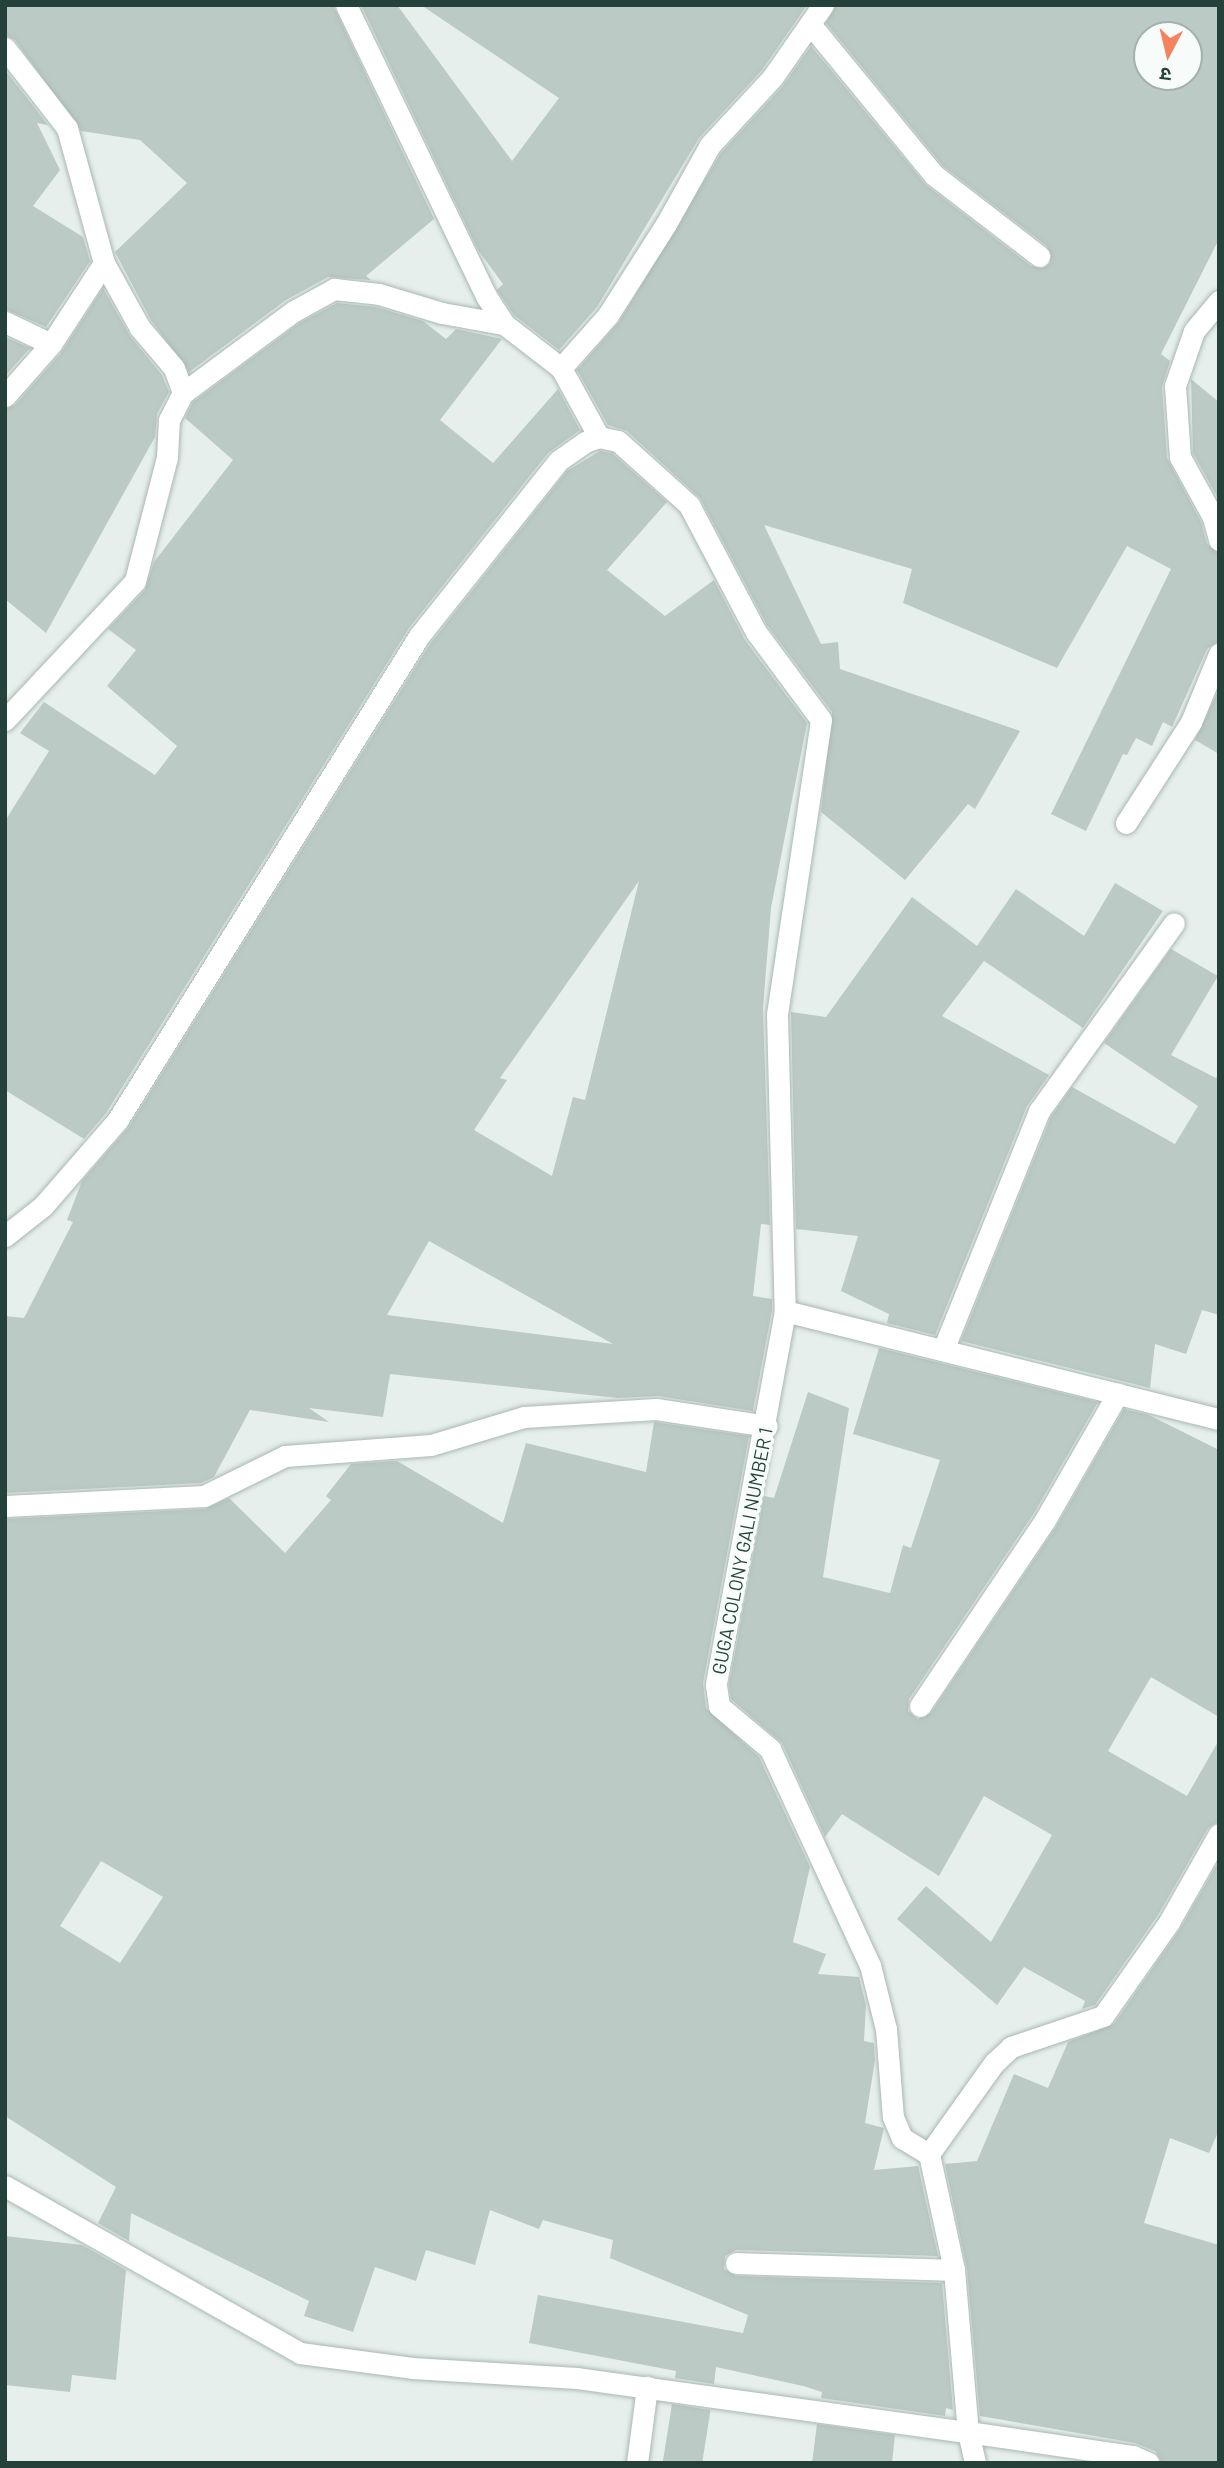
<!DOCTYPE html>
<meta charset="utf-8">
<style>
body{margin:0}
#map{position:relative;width:1224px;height:2468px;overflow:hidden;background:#e6efeb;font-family:Barlow,"Noto Sans Devanagari",sans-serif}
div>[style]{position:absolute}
.building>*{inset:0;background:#bbcac4;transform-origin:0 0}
.roads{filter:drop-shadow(0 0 2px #a8b8b2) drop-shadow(0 0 2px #a8b8b2)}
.service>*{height:21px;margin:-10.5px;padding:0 10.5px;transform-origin:10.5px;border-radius:10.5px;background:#fff}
.minor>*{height:21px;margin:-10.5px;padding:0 10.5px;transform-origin:10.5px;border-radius:10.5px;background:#fff}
span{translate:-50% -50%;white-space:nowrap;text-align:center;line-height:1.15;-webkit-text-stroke:7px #f7fbf9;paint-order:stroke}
.street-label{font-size:19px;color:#24423a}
.frame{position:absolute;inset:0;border:7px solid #24423a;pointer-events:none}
.north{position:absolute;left:1133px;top:21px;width:70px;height:70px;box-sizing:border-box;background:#f7fbf9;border:2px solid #a3b1ad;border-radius:50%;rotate:187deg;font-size:19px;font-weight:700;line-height:28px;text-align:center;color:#24423a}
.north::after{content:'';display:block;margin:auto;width:24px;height:32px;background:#f4845f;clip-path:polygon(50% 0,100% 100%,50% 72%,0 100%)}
</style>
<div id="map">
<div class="building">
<div style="clip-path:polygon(5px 5px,333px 5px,434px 219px,366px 276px,371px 280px,328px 277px,286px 300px,189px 372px,151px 320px,115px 252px,187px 183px,140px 140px,81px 131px,15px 40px,5px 35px)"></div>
<div style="clip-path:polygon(361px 5px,397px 5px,512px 161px,559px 98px,421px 5px,807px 5px,762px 70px,699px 138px,597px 307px,559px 350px,514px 315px,497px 290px,503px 284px,478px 250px)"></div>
<div style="clip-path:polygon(evenodd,836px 5px,1219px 5px,1219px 239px,1161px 354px,1170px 361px,1162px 387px,1167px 458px,1201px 522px,1207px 544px,1219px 553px,1219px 641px,1207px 649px,1172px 727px,1163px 722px,1152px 746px,1136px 738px,1127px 755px,1123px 754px,1086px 831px,1051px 814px,1171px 569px,1127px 546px,1057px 668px,903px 603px,912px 569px,764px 525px,821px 644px,838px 642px,840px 669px,1020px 731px,975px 809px,968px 804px,905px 880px,821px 812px,832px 712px,767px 625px,700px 498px,627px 431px,608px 425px,577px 370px,619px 322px,721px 153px,782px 87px,811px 46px,926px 185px,1031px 266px,1043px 268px,1050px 263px,1047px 246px,943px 166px,826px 23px,836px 5px,1147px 35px,1189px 35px,1189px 77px,1147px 77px,1147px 35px)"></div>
<div style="clip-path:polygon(5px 70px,48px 125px,37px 123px,60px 170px,33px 206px,83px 237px,90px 261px,46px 327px,5px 309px)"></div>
<div style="clip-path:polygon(103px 288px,130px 336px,162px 375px,169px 392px,157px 414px,155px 437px,46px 633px,5px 599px,5px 409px,15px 405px,61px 353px)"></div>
<div style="clip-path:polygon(337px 303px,376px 307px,423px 321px,446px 339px,456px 329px,502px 339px,440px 420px,493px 463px,558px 389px,580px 430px,548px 453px,409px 628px,106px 1113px,84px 1139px,5px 1090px,5px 821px,49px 751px,20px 733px,44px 702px,155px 775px,177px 746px,107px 686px,136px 650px,108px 629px,145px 590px,154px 562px,233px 460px,185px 418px,193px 402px,301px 322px)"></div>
<div style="clip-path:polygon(5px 337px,30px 348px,5px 376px)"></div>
<div style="clip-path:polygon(1191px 379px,1219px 402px,1219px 500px,1193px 453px)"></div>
<div style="clip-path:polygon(evenodd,600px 451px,612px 453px,667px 502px,607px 570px,665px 616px,714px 580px,745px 640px,807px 723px,771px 908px,763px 1008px,770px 1225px,761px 1224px,753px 1296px,772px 1299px,772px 1310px,753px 1411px,658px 1396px,618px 1398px,390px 1374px,383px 1417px,309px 1408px,329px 1422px,250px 1410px,214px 1477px,201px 1483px,5px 1493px,5px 1316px,24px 1318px,73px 1222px,67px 1220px,82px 1181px,128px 1128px,430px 644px,567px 471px,600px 451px,639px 881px,585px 1100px,573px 1097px,552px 1176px,474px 1130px,507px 1080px,500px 1078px,639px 881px,600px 451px,429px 1241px,613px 1344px,387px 1315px,429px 1241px)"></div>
<div style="clip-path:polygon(1219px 689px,1219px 754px,1195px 740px)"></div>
<div style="clip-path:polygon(1115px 883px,1163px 911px,1083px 1028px,984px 961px,942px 1016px,1049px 1075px,1027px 1106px,935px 1335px,887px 1323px,889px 1314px,841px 1291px,858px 1236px,796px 1229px,791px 1012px,826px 1017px,912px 897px,977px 946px,1016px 889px,1084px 936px)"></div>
<div style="clip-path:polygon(1171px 949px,1218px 976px,1171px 1055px,1216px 1078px,1219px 1073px,1219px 1315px,1202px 1310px,1186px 1354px,1155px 1344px,1150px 1388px,961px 1341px,1051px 1117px,1072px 1087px,1175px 1144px,1198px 1106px,1104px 1043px)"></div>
<div style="clip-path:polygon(879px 1348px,1098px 1402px,1034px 1513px,909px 1699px,908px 1711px,918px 1719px,931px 1713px,1056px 1527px,1124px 1409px,1149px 1415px,1219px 1450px,1219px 1717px,1151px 1677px,1108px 1751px,1187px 1796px,1219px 1740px,1219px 1821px,1208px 1828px,1158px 1915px,1095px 2005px,1082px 2009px,1085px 2001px,1024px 1967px,997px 2005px,897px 1919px,926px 1886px,991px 1942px,1052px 1835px,984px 1796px,939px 1876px,842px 1814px,825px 1837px,782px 1743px,731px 1699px,729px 1685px,764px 1496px,774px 1498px,808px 1392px,849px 1408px,823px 1577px,890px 1593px,903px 1545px,911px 1548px,940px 1460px,853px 1434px)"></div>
<div style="clip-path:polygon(evenodd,654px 1422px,749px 1436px,703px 1683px,706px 1708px,759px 1757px,810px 1867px,793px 1942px,826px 1954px,818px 1974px,859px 1977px,866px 2005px,864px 2041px,874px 2043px,875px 2060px,865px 2123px,884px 2128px,874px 2170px,918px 2166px,938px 2256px,736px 2250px,725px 2256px,724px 2269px,736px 2276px,942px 2283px,953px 2410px,946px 2408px,945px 2416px,821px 2398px,822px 2392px,803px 2386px,716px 2367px,714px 2384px,675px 2378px,676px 2371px,529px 2343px,538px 2295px,743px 2333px,748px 2315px,610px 2258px,613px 2240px,543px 2220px,539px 2229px,490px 2210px,475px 2265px,426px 2250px,416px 2281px,375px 2267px,353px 2332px,304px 2316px,309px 2301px,131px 2213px,129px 2241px,98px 2223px,116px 2187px,5px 2116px,5px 1519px,205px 1509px,229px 1498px,285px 1553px,331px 1500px,326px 1496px,351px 1464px,397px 1461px,503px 1523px,526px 1443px,646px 1472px,654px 1422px,101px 1861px,163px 1897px,120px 1963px,60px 1926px,101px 1861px)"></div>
<div style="clip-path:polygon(1219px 1861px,1219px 2130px,1209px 2153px,1170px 2138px,1144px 2223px,1219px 2245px,1219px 2463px,1162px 2463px,1155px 2451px,1135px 2443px,980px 2416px,967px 2269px,945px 2164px,977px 2161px,1014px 2074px,1048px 2088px,1068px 2042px,1114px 2024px,1180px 1929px)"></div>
<div style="clip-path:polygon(5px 2236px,82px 2245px,126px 2270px,116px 2380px,72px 2375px,70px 2392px,5px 2385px)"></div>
<div style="left:672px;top:2404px;width:39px;height:59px;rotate:9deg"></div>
<div style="clip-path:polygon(817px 2424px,895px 2435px,892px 2463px,812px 2463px)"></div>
</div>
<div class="roads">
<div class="service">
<div style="left:637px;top:2463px;width:77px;rotate:-82.5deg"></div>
</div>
<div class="minor">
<div style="left:346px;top:5px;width:323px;rotate:64.3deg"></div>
<div style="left:486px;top:296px;width:33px;rotate:57deg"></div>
<div style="left:504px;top:324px;width:72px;rotate:37.7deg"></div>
<div style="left:561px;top:368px;width:79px;rotate:61.2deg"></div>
<div style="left:810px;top:24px;width:195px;rotate:50.6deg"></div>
<div style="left:934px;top:175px;width:133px;rotate:37.6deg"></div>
<div style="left:5px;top:48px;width:101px;rotate:52.2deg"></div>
<div style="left:67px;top:128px;width:140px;rotate:74.7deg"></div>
<div style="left:104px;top:263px;width:74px;rotate:61deg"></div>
<div style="left:140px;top:328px;width:52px;rotate:49.6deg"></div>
<div style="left:174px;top:368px;width:27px;rotate:70deg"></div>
<div style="left:1219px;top:301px;width:39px;rotate:130deg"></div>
<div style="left:1194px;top:331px;width:58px;rotate:109.1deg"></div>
<div style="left:1175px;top:386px;width:71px;rotate:86deg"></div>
<div style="left:1180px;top:457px;width:68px;rotate:61.2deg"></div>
<div style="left:1213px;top:517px;width:24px;rotate:75deg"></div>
<div style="left:5px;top:322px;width:51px;rotate:25.6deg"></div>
<div style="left:561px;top:368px;width:71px;rotate:-48.4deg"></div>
<div style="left:608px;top:315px;width:108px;rotate:-57.5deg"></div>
<div style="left:666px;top:224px;width:90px;rotate:-60.9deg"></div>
<div style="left:710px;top:145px;width:91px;rotate:-47.2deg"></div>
<div style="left:772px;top:78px;width:89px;rotate:-55.1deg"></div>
<div style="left:5px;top:396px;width:69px;rotate:-48.5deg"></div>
<div style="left:51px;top:344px;width:97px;rotate:-56.8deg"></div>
<div style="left:5px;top:720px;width:190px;rotate:-46.9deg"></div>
<div style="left:135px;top:581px;width:128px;rotate:-75.5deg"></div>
<div style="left:167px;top:457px;width:37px;rotate:-87deg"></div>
<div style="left:169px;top:420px;width:30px;rotate:-63deg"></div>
<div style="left:183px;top:393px;width:138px;rotate:-36.5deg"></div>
<div style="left:294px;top:311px;width:46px;rotate:-28.8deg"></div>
<div style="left:334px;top:289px;width:45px;rotate:6.3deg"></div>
<div style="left:379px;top:294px;width:66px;rotate:16.8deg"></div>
<div style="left:442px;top:313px;width:63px;rotate:10.1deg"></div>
<div style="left:1126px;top:823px;width:120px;rotate:-57.2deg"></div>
<div style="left:1191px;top:722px;width:74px;rotate:-67.6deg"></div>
<div style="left:5px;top:1236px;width:48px;rotate:-38.3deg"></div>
<div style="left:43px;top:1206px;width:113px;rotate:-49deg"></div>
<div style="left:117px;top:1121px;width:571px;rotate:-58.09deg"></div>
<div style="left:419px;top:636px;width:223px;rotate:-51.5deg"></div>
<div style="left:558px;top:461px;width:33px;rotate:-35deg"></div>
<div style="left:585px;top:442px;width:15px;rotate:-20deg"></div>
<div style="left:599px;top:437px;width:19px;rotate:12deg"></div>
<div style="left:618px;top:441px;width:96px;rotate:42deg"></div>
<div style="left:689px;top:505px;width:144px;rotate:62.2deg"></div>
<div style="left:756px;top:632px;width:109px;rotate:53.5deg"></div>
<div style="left:821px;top:720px;width:298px;rotate:98.5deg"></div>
<div style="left:777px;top:1015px;width:296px;rotate:88.5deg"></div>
<div style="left:785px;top:1311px;width:380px;rotate:100.5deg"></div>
<div style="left:716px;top:1685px;width:21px;rotate:82deg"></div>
<div style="left:719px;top:1706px;width:67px;rotate:40.1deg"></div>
<div style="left:770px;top:1749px;width:238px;rotate:65.2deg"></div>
<div style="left:870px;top:1965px;width:66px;rotate:76deg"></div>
<div style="left:886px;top:2029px;width:88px;rotate:85.5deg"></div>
<div style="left:893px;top:2117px;width:23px;rotate:67deg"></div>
<div style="left:902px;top:2138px;width:31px;rotate:31deg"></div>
<div style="left:929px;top:2154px;width:119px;rotate:77.8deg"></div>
<div style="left:954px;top:2270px;width:163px;rotate:85.1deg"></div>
<div style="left:968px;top:2432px;width:32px;rotate:77deg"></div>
<div style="left:785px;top:1311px;width:447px;rotate:14deg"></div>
<div style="left:943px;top:1350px;width:258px;rotate:-68.1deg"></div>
<div style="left:1039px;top:1111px;width:231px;rotate:-54.3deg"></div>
<div style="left:5px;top:1506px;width:199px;rotate:-2.9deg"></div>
<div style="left:204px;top:1496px;width:90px;rotate:-26.3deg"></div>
<div style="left:285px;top:1456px;width:146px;rotate:-4.3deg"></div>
<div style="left:431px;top:1445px;width:97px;rotate:-16.8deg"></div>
<div style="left:524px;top:1417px;width:132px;rotate:-3.5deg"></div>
<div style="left:656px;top:1409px;width:112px;rotate:8.7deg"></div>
<div style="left:920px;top:1706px;width:224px;rotate:-56.1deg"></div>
<div style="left:1045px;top:1520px;width:146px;rotate:-60.1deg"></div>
<div style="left:929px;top:2154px;width:112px;rotate:-54.5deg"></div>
<div style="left:994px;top:2063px;width:23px;rotate:-43deg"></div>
<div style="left:1011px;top:2047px;width:97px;rotate:-18.6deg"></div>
<div style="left:1103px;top:2016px;width:115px;rotate:-54.9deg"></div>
<div style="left:1169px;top:1922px;width:101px;rotate:-60.4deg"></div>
<div style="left:5px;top:2186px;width:339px;rotate:29.5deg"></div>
<div style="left:300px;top:2353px;width:113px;rotate:7.6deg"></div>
<div style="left:412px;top:2368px;width:165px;rotate:3.5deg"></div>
<div style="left:577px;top:2378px;width:395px;rotate:7.9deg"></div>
<div style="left:968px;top:2432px;width:167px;rotate:8.3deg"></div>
<div style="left:1133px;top:2456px;width:17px;rotate:24deg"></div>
<div style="left:736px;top:2263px;width:218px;rotate:1.8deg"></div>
</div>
</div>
<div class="street-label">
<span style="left:742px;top:1551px;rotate:-79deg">GUGA COLONY GALI NUMBER 1</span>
</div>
<div class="frame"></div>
<div class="north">उ</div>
</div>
